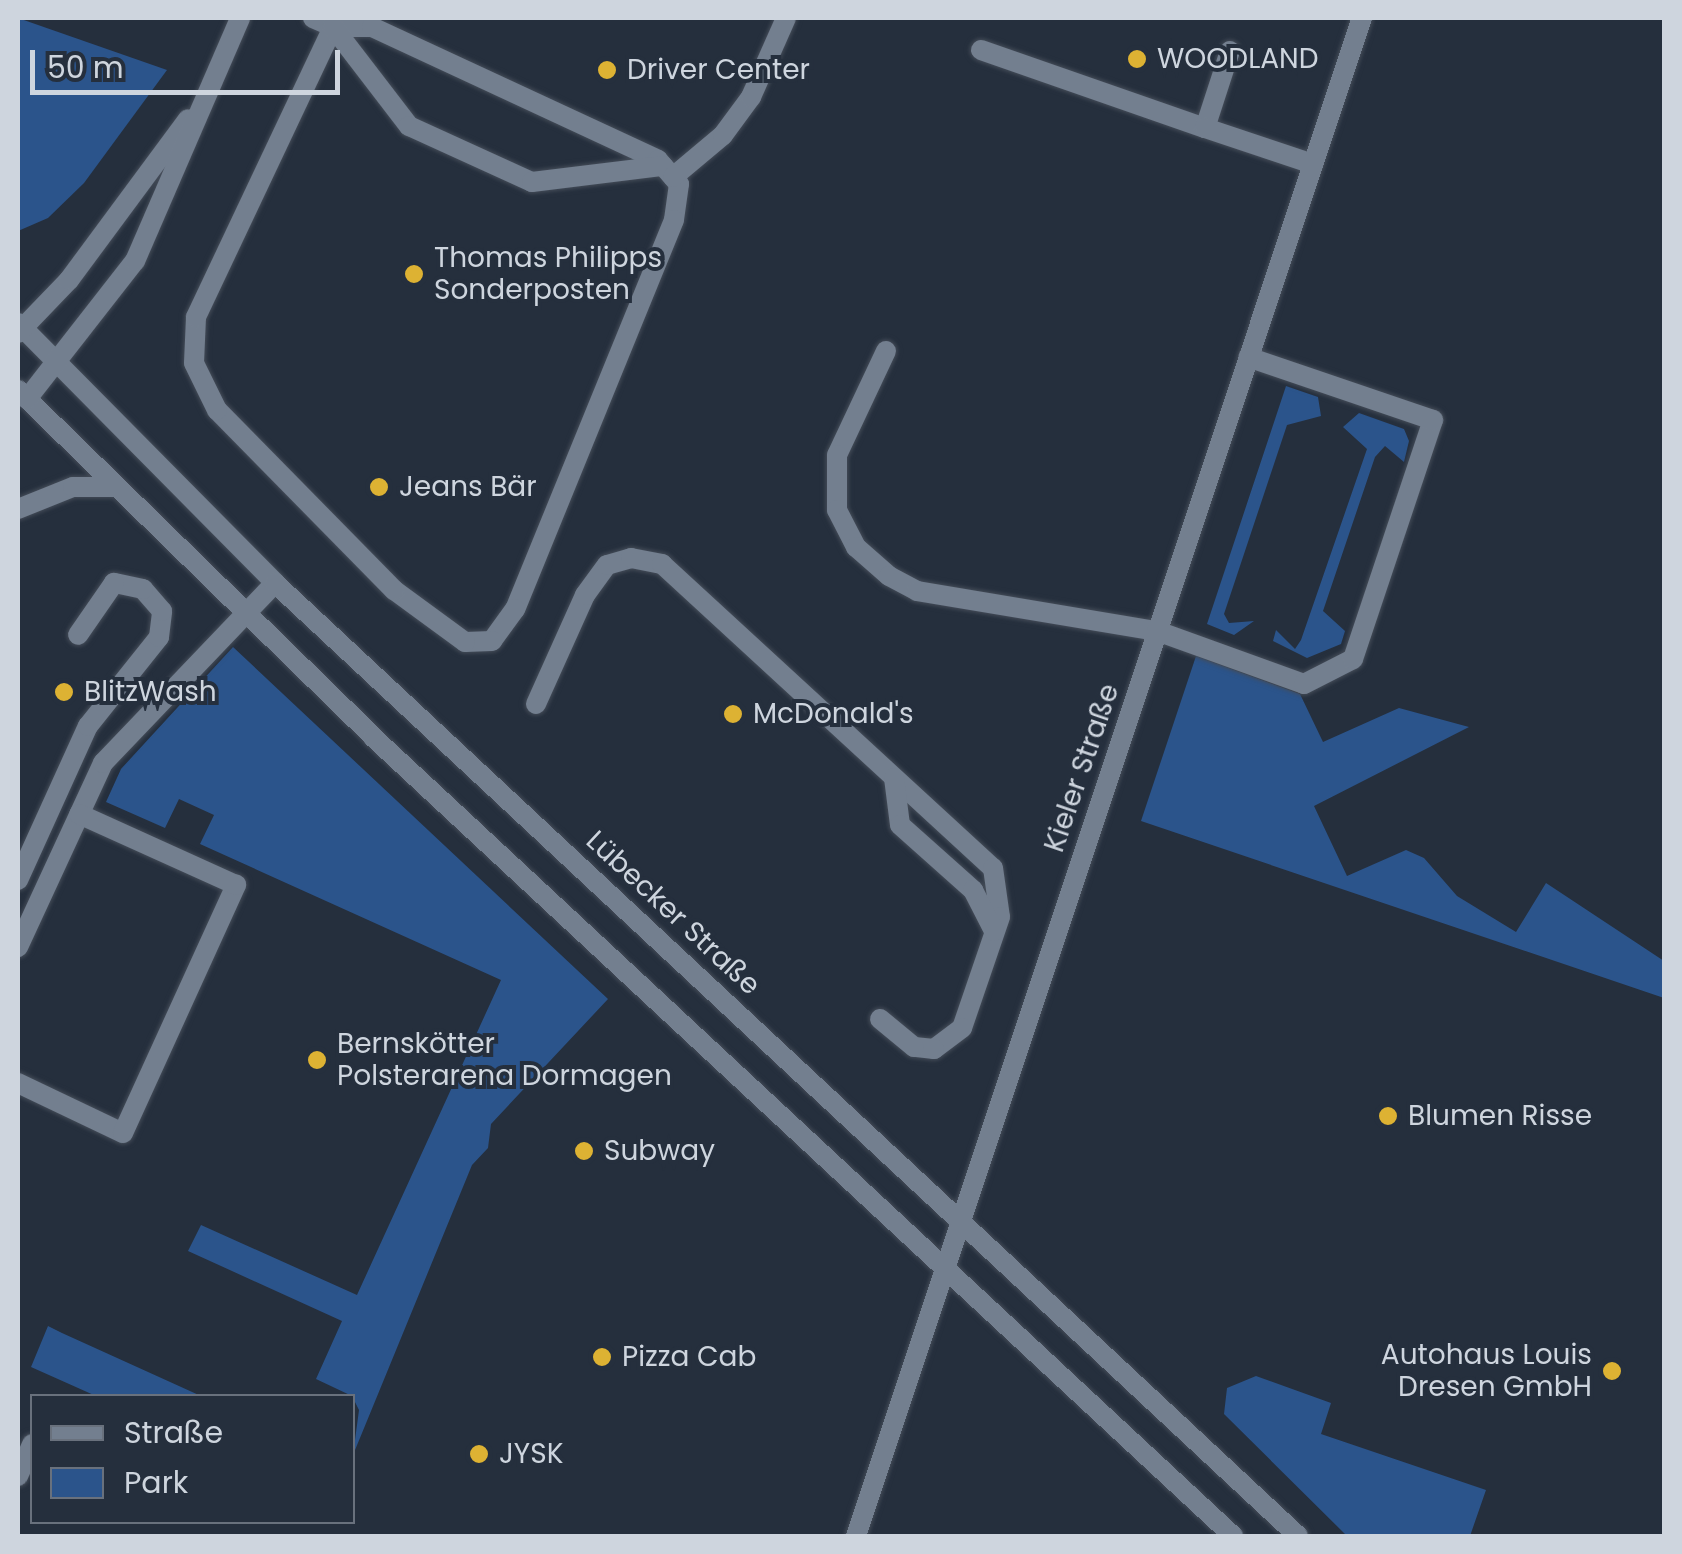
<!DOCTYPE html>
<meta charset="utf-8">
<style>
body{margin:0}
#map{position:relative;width:1682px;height:1554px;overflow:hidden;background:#252f3d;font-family:Poppins,sans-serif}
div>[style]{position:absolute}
.green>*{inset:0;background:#2b548b}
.roads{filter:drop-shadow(0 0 2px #444c58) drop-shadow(0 0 2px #444c58)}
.service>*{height:20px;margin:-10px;padding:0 10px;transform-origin:10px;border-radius:10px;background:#737f8f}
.minor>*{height:20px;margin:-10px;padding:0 10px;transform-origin:10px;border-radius:10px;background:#737f8f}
.dots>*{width:28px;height:28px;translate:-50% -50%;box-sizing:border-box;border:5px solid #252f3d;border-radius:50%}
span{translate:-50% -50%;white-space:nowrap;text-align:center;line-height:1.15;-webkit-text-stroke:8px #252f3d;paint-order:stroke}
.poi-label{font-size:28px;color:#ced5de}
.left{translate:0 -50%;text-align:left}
.right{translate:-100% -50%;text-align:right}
.street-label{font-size:28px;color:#ced5de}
.frame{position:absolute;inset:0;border:20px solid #ced5de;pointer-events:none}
.legend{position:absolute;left:30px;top:1394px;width:325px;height:130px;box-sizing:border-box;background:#252f3d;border:2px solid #69717d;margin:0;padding:12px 18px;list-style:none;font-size:30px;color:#ced5de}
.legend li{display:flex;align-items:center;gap:20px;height:50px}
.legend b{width:50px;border:2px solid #69717d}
.scale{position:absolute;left:30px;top:50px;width:310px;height:45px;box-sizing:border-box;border:5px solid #ced5de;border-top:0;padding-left:12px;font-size:30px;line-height:35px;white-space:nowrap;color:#ced5de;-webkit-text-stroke:8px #252f3d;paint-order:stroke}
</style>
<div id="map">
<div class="green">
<div style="clip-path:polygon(18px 18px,167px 70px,84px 183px,48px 218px,18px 231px)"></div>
<div style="clip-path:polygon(1286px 386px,1318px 397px,1321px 416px,1287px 425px,1224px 614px,1229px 623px,1254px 621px,1234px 635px,1207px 624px)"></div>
<div style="clip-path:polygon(1359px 413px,1404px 429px,1409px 441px,1404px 462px,1385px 446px,1375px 457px,1323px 611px,1345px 631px,1341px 644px,1307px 658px,1273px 641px,1276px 630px,1295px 649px,1301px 640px,1367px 449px,1343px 427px)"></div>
<div style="clip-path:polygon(233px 647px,608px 999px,491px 1124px,488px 1148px,472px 1165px,353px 1455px,359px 1410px,352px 1396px,316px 1379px,342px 1321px,188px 1251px,201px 1225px,357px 1295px,501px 980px,200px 844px,214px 815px,179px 799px,165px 828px,106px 802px,121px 769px)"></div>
<div style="clip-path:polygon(1196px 656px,1300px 694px,1323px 742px,1399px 708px,1469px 727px,1314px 806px,1347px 876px,1406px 850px,1424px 858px,1457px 896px,1516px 932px,1546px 883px,1664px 961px,1664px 998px,1141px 821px)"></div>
<div style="clip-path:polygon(48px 1326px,62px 1333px,201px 1396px,96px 1396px,31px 1367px)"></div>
<div style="clip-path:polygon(1256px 1376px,1331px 1403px,1321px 1434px,1486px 1490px,1470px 1536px,1347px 1536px,1224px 1414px,1227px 1388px)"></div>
</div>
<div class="roads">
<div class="service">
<div style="left:313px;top:18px;width:22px;rotate:24deg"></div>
<div style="left:333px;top:27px;width:39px"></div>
<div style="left:372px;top:27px;width:315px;rotate:24.9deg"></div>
<div style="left:658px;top:160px;width:32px;rotate:49deg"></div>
<div style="left:679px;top:184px;width:36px;rotate:98deg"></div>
<div style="left:674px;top:220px;width:420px;rotate:112.2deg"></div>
<div style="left:515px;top:609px;width:39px;rotate:126deg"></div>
<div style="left:492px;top:641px;width:27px;rotate:178deg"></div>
<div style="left:465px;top:642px;width:88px;rotate:-143.8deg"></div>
<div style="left:394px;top:590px;width:252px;rotate:-134.5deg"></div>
<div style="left:217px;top:410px;width:52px;rotate:-116.1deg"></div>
<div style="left:194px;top:363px;width:46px;rotate:-87.5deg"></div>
<div style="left:196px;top:317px;width:321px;rotate:-64.7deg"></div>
<div style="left:333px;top:27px;width:125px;rotate:52.5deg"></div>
<div style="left:409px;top:126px;width:135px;rotate:24.5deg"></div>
<div style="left:532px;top:182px;width:132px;rotate:-7deg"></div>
<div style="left:981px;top:50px;width:237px;rotate:19.2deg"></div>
<div style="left:1230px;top:51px;width:81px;rotate:108deg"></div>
<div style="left:1205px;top:128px;width:114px;rotate:18.4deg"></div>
<div style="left:673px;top:177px;width:65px;rotate:-40deg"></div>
<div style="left:723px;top:135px;width:47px;rotate:-53.6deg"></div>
<div style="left:751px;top:97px;width:86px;rotate:-66.1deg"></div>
<div style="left:886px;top:351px;width:115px;rotate:115.2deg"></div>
<div style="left:837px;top:455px;width:55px;rotate:90deg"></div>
<div style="left:837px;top:510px;width:42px;rotate:62.8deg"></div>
<div style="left:856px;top:547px;width:44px;rotate:41.3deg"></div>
<div style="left:889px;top:576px;width:32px;rotate:28deg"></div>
<div style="left:917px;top:591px;width:243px;rotate:9.5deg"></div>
<div style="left:1157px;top:631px;width:156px;rotate:19.8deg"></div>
<div style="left:1304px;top:684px;width:55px;rotate:-27deg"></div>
<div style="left:1353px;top:659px;width:252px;rotate:-71.5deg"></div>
<div style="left:1433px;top:420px;width:195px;rotate:-161.2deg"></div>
<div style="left:18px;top:509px;width:59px;rotate:-21.8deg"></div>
<div style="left:73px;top:487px;width:44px"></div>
<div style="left:536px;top:704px;width:120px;rotate:-65.8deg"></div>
<div style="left:585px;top:595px;width:37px;rotate:-54deg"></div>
<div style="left:607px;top:565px;width:25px;rotate:-16deg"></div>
<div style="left:631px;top:558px;width:32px;rotate:11deg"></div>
<div style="left:662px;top:564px;width:449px;rotate:42.6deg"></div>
<div style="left:993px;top:868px;width:49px;rotate:81.9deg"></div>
<div style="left:1000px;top:917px;width:117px;rotate:108.9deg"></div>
<div style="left:962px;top:1028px;width:35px;rotate:143deg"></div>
<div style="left:934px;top:1049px;width:20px;rotate:-174deg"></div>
<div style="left:914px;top:1047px;width:44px;rotate:-140.5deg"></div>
<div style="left:894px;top:778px;width:47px;rotate:82.7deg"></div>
<div style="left:900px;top:825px;width:98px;rotate:41.7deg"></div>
<div style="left:973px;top:890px;width:46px;rotate:62.9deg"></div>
<div style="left:18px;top:880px;width:169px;rotate:-65.6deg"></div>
<div style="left:88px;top:726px;width:114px;rotate:-51.4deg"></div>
<div style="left:159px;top:637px;width:26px;rotate:-83deg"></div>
<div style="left:162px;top:611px;width:29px;rotate:-131deg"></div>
<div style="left:143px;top:589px;width:30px;rotate:-168deg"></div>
<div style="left:114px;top:583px;width:63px;rotate:124.7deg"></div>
<div style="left:18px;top:947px;width:203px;rotate:-65.2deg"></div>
<div style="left:103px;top:763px;width:249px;rotate:-46.3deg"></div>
<div style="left:18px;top:1083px;width:116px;rotate:25.5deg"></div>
<div style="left:123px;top:1133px;width:273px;rotate:-65.5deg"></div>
<div style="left:236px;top:885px;width:172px;rotate:-155.7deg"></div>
<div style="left:18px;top:1476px;width:35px;rotate:-66deg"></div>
</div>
<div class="minor">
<div style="left:18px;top:323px;width:366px;rotate:45.3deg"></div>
<div style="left:275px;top:583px;width:1398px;rotate:42.97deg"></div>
<div style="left:18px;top:333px;width:74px;rotate:-46.1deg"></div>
<div style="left:69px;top:280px;width:200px;rotate:-53.5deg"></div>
<div style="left:18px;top:390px;width:496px;rotate:44.3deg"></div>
<div style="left:373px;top:737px;width:1174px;rotate:42.89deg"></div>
<div style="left:27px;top:399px;width:175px;rotate:-52deg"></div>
<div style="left:135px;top:261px;width:265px;rotate:-66.6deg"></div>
<div style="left:856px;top:1536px;width:1600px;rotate:-71.57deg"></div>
</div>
</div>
<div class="dots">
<div style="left:1137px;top:59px;background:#ddb233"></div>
<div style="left:607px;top:70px;background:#ddb233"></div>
<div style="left:414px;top:274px;background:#ddb233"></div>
<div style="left:379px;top:487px;background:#ddb233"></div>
<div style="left:64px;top:692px;background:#ddb233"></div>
<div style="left:733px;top:714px;background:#ddb233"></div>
<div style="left:317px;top:1060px;background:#ddb233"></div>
<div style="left:1388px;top:1116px;background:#ddb233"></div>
<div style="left:584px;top:1151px;background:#ddb233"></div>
<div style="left:602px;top:1357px;background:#ddb233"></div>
<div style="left:1612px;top:1371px;background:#ddb233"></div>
<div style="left:479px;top:1454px;background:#ddb233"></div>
</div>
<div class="poi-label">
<span class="left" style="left:1157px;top:59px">WOODLAND</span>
<span class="left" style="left:627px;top:70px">Driver Center</span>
<span class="left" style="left:434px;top:274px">Thomas Philipps<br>Sonderposten</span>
<span class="left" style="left:399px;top:487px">Jeans Bär</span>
<span class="left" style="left:84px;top:692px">BlitzWash</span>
<span class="left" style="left:753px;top:714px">McDonald's</span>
<span class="left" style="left:337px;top:1060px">Bernskötter<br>Polsterarena Dormagen</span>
<span class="left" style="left:1408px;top:1116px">Blumen Risse</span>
<span class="left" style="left:604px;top:1151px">Subway</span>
<span class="right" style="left:1592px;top:1371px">Autohaus Louis<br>Dresen GmbH</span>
<span class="left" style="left:622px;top:1357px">Pizza Cab</span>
<span class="left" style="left:499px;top:1454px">JYSK</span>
</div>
<div class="street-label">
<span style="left:1082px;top:768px;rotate:-71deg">Kieler Straße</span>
<span style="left:673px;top:913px;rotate:43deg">Lübecker Straße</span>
</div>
<div class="frame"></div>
<ul class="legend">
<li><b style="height:12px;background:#737f8f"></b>Straße</li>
<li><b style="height:28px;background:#2b548b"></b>Park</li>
</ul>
<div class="scale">50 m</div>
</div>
